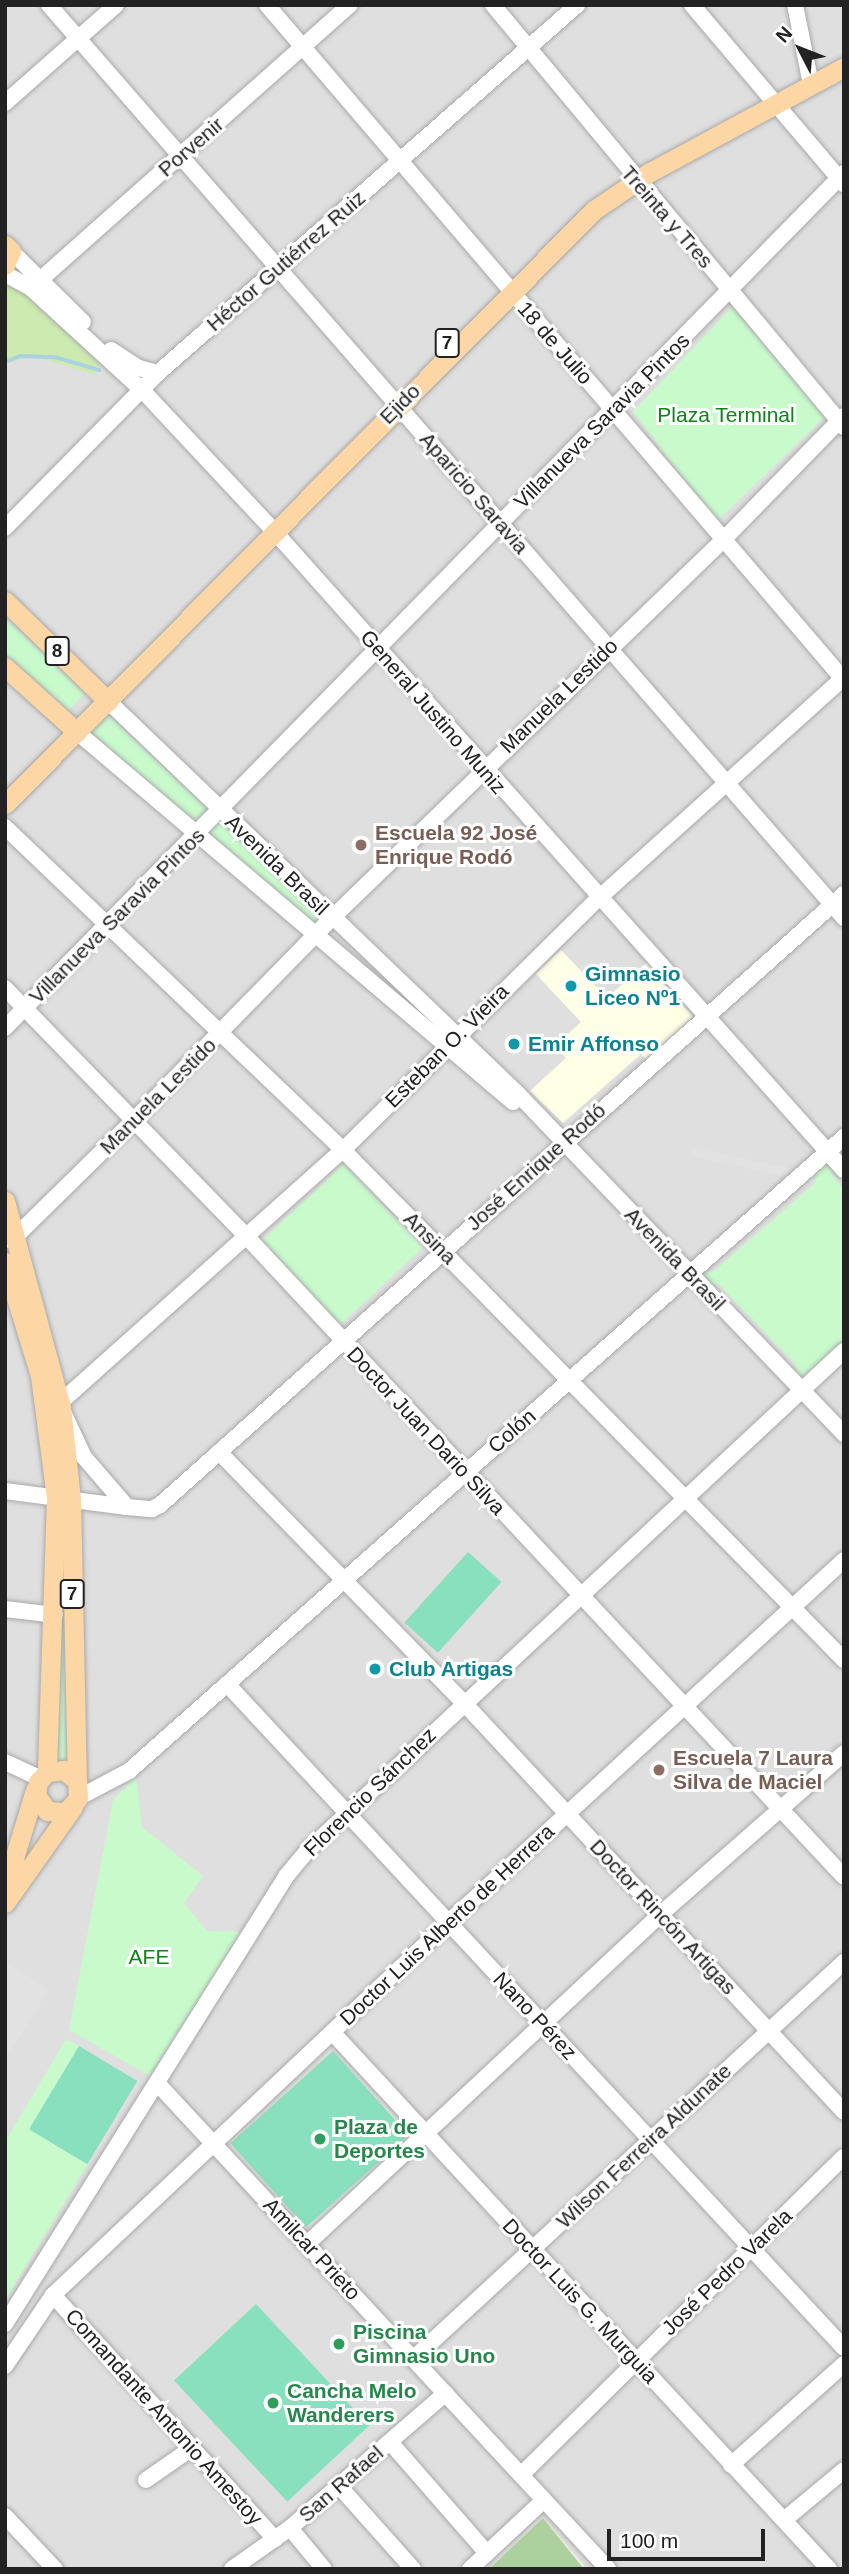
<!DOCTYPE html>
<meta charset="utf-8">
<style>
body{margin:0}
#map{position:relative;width:849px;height:2574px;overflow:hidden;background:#f2efe9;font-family:Helvetica,sans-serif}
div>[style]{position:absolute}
.residential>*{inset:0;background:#e0dfdf}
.education>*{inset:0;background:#ffffe5}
.grass>*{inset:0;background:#cdebb0}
.forest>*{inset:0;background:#add19e}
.park>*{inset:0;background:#c8facc;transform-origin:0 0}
.pitch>*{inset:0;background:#88e0be;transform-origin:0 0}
.parking>*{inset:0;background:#e2e2e2;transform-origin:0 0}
.stream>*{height:3.5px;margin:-1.75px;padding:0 1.75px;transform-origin:1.75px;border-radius:1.75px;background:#aad3df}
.roads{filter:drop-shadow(0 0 2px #a9a9a9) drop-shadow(0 0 2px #a9a9a9)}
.minor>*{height:16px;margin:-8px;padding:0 8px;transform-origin:8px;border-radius:8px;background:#fff}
.major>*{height:19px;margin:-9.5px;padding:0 9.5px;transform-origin:9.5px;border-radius:9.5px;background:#fcd6a4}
.dots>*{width:19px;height:19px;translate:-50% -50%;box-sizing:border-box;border:4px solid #fff;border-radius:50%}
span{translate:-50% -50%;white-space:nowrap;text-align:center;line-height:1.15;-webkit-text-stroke:6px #fff;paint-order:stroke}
.shield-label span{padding:2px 5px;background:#fff;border:2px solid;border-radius:5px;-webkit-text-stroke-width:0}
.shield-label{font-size:19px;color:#222;font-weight:700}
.street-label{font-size:21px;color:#222}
.park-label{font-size:21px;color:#0c8416}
.education-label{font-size:21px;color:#785e54;font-weight:700}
.left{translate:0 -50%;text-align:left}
.culture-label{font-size:21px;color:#0d838f;font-weight:700}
.leisure-label{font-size:21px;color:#27864d;font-weight:700}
.frame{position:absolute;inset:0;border:7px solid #222;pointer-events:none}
.north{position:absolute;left:765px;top:14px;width:70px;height:70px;-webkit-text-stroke:5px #fff;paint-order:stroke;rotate:312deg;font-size:19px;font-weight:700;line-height:28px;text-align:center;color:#222}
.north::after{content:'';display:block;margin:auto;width:24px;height:32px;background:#222;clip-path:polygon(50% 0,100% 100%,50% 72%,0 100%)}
.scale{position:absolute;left:607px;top:2529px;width:158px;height:32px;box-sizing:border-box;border:4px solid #222;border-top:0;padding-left:9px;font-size:21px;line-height:24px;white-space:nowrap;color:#222;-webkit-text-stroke:5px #fff;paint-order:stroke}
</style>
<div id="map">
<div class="residential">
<div style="clip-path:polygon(5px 5px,844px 5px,844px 2569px,587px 2569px,543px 2518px,489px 2569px,5px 2569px)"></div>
</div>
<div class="education">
<div style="clip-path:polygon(561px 950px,607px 998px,646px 963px,693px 1017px,646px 1059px,641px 1054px,563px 1123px,530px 1091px,566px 1058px,555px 1046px,581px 1022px,536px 974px)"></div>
</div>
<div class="grass">
<div style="clip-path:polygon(5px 282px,14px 283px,99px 362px,95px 375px,34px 356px,5px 364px)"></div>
</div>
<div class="forest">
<div style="clip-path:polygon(543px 2518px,584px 2569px,489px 2569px)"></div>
</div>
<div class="park">
<div style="clip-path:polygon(732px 307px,825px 417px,717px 521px,633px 412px)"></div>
<div style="clip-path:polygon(5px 617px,85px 693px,67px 712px,5px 658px)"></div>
<div style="clip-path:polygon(107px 714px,207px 809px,194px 823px,89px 731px)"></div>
<div style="clip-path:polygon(219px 820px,323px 919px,315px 928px,206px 833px)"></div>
<div style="left:344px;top:1164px;width:115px;height:113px;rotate:47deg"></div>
<div style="clip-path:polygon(827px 1165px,844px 1191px,844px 1338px,802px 1380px,795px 1374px,796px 1365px,718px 1284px,710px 1284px,702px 1274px,715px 1270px,814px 1184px,820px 1167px)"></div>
<div style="clip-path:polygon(65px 1502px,73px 1765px,51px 1760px)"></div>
<div style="clip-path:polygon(136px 1777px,142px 1827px,203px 1876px,184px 1903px,207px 1931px,242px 1932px,150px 2076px,69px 2030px,113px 1800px)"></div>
<div style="clip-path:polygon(66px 2039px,79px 2046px,32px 2131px,88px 2164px,5px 2300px,5px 2142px)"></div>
</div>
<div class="pitch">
<div style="left:468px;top:1552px;width:45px;height:95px;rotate:42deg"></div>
<div style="left:79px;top:2046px;width:68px;height:97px;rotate:31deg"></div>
<div style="left:333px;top:2051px;width:113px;height:138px;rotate:48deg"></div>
<div style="left:256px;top:2304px;width:166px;height:112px;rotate:47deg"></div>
</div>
<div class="parking">
<div style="left:816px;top:1175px;width:9px;height:125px;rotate:103deg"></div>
<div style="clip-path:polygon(710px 1284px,718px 1284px,796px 1365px,795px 1373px)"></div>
<div style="clip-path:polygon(5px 1961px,49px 1990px,5px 2059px)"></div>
</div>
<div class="stream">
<div style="left:5px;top:362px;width:16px;rotate:-22deg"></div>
<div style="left:20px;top:356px;width:35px;rotate:2deg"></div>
<div style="left:55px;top:357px;width:46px;rotate:16.5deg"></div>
</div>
<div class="roads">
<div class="minor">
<div style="left:49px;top:5px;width:1211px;rotate:48.95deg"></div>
<div style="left:267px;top:5px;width:888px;rotate:49.48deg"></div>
<div style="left:493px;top:5px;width:549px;rotate:50.25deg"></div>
<div style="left:692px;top:5px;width:235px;rotate:49.7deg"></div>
<div style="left:795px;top:5px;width:81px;rotate:78.6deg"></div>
<div style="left:5px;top:103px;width:148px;rotate:-41.4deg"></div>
<div style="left:11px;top:251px;width:101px;rotate:44.6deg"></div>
<div style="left:5px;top:274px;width:30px;rotate:28deg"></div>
<div style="left:31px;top:288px;width:151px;rotate:42.6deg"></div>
<div style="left:142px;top:390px;width:193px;rotate:46.9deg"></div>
<div style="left:274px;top:531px;width:856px;rotate:48.27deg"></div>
<div style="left:31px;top:288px;width:426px;rotate:-41.6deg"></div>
<div style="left:111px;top:350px;width:33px;rotate:33deg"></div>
<div style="left:139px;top:368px;width:20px;rotate:15deg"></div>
<div style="left:5px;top:528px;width:218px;rotate:-45.4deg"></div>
<div style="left:158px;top:373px;width:558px;rotate:-41.29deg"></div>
<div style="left:108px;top:701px;width:568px;rotate:43.79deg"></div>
<div style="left:518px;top:1094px;width:471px;rotate:46.2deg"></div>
<div style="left:77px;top:732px;width:572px;rotate:40.32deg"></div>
<div style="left:5px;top:827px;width:468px;rotate:43.7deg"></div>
<div style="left:343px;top:1150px;width:715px;rotate:45.51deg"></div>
<div style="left:5px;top:988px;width:347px;rotate:45.8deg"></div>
<div style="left:247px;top:1237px;width:875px;rotate:46.99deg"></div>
<div style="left:5px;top:1028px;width:1198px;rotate:-45.54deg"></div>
<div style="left:5px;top:1240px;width:12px;rotate:-20deg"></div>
<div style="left:16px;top:1236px;width:163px;rotate:-44.5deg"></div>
<div style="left:132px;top:1122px;width:286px;rotate:-45.6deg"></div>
<div style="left:332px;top:918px;width:544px;rotate:-44.03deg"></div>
<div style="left:723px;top:540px;width:173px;rotate:-45.7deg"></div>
<div style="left:53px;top:1409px;width:389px;rotate:-41.8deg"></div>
<div style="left:343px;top:1150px;width:361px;rotate:-44.6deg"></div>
<div style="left:600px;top:897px;width:329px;rotate:-42deg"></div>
<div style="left:64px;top:1414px;width:47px;rotate:65.1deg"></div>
<div style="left:84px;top:1457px;width:66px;rotate:49.3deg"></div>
<div style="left:219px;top:1452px;width:351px;rotate:45.7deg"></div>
<div style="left:464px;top:1703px;width:558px;rotate:47.1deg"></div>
<div style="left:5px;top:1491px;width:123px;rotate:7.5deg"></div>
<div style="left:127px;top:1507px;width:25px;rotate:5deg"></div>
<div style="left:152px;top:1509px;width:9px;rotate:-27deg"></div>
<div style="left:160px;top:1505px;width:917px;rotate:-41.77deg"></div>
<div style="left:5px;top:1609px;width:50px;rotate:6.8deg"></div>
<div style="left:227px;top:1684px;width:906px;rotate:47.1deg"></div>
<div style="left:5px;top:1762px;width:38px;rotate:25deg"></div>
<div style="left:78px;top:1798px;width:58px;rotate:-27.9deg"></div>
<div style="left:129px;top:1771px;width:956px;rotate:-41.56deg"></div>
<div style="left:332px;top:2032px;width:732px;rotate:47.22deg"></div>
<div style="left:158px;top:2084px;width:662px;rotate:47.14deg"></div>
<div style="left:307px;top:2244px;width:485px;rotate:-43deg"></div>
<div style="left:662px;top:1913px;width:242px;rotate:-41.3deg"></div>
<div style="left:53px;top:2295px;width:330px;rotate:47.7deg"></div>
<div style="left:5px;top:2324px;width:530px;rotate:-57.87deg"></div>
<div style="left:287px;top:1875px;width:34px;rotate:-50deg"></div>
<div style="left:309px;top:1849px;width:731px;rotate:-42.95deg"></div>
<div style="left:414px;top:2358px;width:585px;rotate:-42.64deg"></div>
<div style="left:5px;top:2366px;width:86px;rotate:-55.9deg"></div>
<div style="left:53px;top:2295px;width:544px;rotate:-43.29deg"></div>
<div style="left:449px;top:1922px;width:536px;rotate:-42.5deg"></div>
<div style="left:390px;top:2442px;width:147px;rotate:48.9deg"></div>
<div style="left:731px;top:2465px;width:152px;rotate:-41.8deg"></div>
<div style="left:521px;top:2475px;width:453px;rotate:-44.6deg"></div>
<div style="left:146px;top:2480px;width:56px;rotate:-34.8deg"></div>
<div style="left:339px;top:2486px;width:111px;rotate:48.3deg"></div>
<div style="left:5px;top:2516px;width:73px;rotate:46.7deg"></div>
<div style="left:784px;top:2520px;width:78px;rotate:-39.8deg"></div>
<div style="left:290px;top:2528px;width:53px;rotate:50.3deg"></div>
<div style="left:232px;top:2569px;width:71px;rotate:-35.3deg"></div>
<div style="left:290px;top:2528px;width:206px;rotate:-40.9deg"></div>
<div style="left:470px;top:2569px;width:101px;rotate:-43deg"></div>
</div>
<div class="major">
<div style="left:5px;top:245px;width:8px;rotate:45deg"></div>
<div style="left:11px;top:251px;width:15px;rotate:113deg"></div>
<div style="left:5px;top:601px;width:144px;rotate:44.2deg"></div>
<div style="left:5px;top:667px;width:97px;rotate:42.1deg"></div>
<div style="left:5px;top:804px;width:837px;rotate:-45.24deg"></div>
<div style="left:594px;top:210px;width:68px;rotate:-34.2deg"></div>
<div style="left:650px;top:172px;width:221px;rotate:-28.4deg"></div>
<div style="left:5px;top:1201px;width:213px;rotate:74.8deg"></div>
<div style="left:61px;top:1407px;width:93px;rotate:83.8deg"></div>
<div style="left:71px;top:1499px;width:282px;rotate:88.8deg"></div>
<div style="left:5px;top:1262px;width:119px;rotate:72.9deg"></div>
<div style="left:40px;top:1376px;width:123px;rotate:82.5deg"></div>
<div style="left:56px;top:1498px;width:274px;rotate:91.9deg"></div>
<div style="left:47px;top:1772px;width:13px;rotate:132deg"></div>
<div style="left:38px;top:1782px;width:13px;rotate:99deg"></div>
<div style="left:36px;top:1795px;width:19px;rotate:55deg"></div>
<div style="left:47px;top:1811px;width:19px;rotate:3deg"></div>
<div style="left:66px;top:1812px;width:18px;rotate:-49deg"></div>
<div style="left:78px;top:1798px;width:17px;rotate:-93deg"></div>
<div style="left:77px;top:1781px;width:17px;rotate:-140deg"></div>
<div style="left:64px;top:1770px;width:17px;rotate:173deg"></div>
<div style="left:5px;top:1888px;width:102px;rotate:-73deg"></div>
<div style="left:5px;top:1903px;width:118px;rotate:-54.7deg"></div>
</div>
</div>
<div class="dots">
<div style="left:361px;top:845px;background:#8d6e63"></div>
<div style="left:571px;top:986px;background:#0f9aa8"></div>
<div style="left:514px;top:1044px;background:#0f9aa8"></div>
<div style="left:375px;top:1669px;background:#0f9aa8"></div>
<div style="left:659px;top:1770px;background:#8d6e63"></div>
<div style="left:320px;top:2139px;background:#2e9e5b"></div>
<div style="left:339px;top:2344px;background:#2e9e5b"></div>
<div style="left:273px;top:2403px;background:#2e9e5b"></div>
</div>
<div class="shield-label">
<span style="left:447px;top:343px">7</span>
<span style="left:57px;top:651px">8</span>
<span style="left:72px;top:1594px">7</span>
</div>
<div class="street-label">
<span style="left:191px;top:147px;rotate:-41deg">Porvenir</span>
<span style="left:667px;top:217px;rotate:49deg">Treinta y Tres</span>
<span style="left:286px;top:261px;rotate:-41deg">Héctor Gutiérrez Ruiz</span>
<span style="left:555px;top:343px;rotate:49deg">18 de Julio</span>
<span style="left:400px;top:404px;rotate:-45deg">Ejido</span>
<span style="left:602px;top:421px;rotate:-45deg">Villanueva Saravia Pintos</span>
<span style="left:474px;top:493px;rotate:49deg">Aparicio Saravia</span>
<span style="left:559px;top:696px;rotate:-44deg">Manuela Lestido</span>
<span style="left:433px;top:712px;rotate:49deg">General Justino Muniz</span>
<span style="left:277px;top:865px;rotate:44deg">Avenida Brasil</span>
<span style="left:117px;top:916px;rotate:-45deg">Villanueva Saravia Pintos</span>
<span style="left:447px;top:1046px;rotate:-45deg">Esteban O. Vieira</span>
<span style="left:158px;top:1096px;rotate:-45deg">Manuela Lestido</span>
<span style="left:536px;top:1167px;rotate:-42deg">José Enrique Rodó</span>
<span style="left:430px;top:1238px;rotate:45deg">Ansina</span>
<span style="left:675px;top:1259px;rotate:46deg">Avenida Brasil</span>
<span style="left:426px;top:1431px;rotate:47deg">Doctor Juan Dario Silva</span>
<span style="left:512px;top:1431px;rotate:-41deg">Colón</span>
<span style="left:370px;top:1792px;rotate:-44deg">Florencio Sánchez</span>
<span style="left:663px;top:1917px;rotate:47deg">Doctor Rincón Artigas</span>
<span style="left:447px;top:1925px;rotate:-43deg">Doctor Luis Alberto de Herrera</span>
<span style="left:535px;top:2016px;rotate:47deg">Nano Pérez</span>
<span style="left:644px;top:2146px;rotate:-43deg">Wilson Ferreira Aldunate</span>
<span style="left:312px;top:2249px;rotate:47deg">Amilcar Prieto</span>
<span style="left:727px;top:2272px;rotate:-44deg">José Pedro Varela</span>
<span style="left:580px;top:2301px;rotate:47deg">Doctor Luis G. Murguia</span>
<span style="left:164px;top:2417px;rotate:48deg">Comandante Antonio Amestoy</span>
<span style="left:341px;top:2484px;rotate:-41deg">San Rafael</span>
</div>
<div class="park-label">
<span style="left:726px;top:415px">Plaza Terminal</span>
<span style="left:149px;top:1957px">AFE</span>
</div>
<div class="education-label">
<span class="left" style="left:375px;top:845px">Escuela 92 José<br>Enrique Rodó</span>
<span class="left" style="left:673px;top:1770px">Escuela 7 Laura<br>Silva de Maciel</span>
</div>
<div class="culture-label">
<span class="left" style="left:585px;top:986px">Gimnasio<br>Liceo Nº1</span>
<span class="left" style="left:528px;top:1044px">Emir Affonso</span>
<span class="left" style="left:389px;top:1669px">Club Artigas</span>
</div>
<div class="leisure-label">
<span class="left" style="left:334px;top:2139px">Plaza de<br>Deportes</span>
<span class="left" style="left:353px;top:2344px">Piscina<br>Gimnasio Uno</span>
<span class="left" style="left:287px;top:2403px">Cancha Melo<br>Wanderers</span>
</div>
<div class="frame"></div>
<div class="north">N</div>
<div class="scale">100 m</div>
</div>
